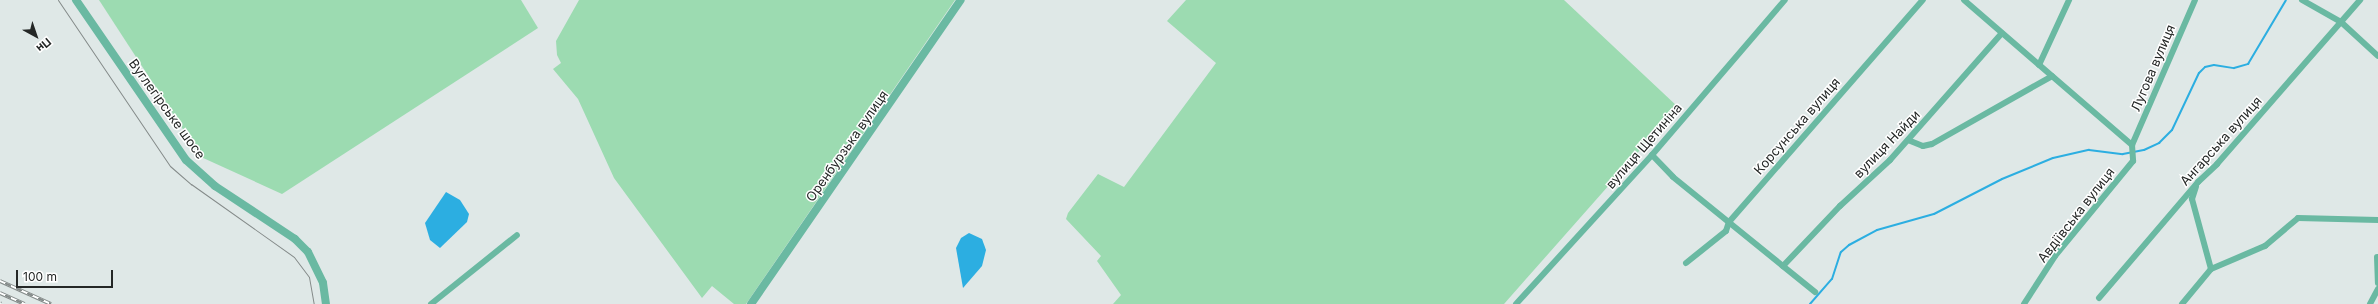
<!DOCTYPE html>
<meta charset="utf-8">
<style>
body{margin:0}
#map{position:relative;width:2378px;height:304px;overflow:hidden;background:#dfe8e7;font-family:Inter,sans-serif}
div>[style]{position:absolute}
.green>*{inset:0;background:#9cdbb1}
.water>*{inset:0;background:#2caee1}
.stream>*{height:2px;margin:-1px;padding:0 1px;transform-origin:1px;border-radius:1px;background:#2caee1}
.minor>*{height:6px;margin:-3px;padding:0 3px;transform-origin:3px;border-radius:3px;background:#6ab9a2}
.tertiary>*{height:8px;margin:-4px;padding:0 4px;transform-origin:4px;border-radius:4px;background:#6ab9a2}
.tram>*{height:1px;margin:-0.5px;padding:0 0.5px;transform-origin:0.5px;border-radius:0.5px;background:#848a89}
.rail>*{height:3.5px;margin-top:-1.75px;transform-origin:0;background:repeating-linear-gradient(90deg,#fff 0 6px,#848a89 0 12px);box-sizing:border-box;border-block:1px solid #848a89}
span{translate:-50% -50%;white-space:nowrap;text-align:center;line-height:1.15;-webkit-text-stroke:3px #fff;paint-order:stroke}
.street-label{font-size:13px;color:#242726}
.north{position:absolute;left:16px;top:16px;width:40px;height:40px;-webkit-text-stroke:3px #fff;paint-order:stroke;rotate:140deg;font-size:11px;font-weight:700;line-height:16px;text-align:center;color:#242726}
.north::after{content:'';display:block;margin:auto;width:14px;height:18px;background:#242726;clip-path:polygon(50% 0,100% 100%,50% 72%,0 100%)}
.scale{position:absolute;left:16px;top:270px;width:97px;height:18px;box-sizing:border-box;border:2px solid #242726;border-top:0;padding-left:5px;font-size:12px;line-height:14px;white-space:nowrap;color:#242726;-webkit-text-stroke:3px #fff;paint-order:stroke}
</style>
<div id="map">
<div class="green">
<div style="clip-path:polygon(99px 0,521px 0,538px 28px,282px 194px,201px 157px)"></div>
<div style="clip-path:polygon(579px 0,955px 0,746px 304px,734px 304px,712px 286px,702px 298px,614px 178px,578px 99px,553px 69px,561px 63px,557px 55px,556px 41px)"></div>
<div style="clip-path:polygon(1186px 0,1564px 0,1678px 107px,1504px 304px,1113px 304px,1121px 295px,1097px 261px,1101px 256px,1066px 219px,1068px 213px,1098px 174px,1124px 187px,1216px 63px,1167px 21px)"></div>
</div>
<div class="water">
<div style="clip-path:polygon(446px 192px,460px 200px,469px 214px,467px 222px,440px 248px,430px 240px,425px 223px)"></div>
<div style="clip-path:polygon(969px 233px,982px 239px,986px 250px,982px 266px,963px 288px,956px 248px,961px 238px)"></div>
</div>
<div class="stream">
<div style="left:1810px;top:304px;width:33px;rotate:-49deg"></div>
<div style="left:1832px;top:279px;width:28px;rotate:-72deg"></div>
<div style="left:1841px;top:252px;width:11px;rotate:-41deg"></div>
<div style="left:1849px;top:245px;width:32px;rotate:-28deg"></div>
<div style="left:1877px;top:230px;width:59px;rotate:-15.7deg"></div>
<div style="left:1934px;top:214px;width:76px;rotate:-27.2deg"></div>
<div style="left:2002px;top:179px;width:55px;rotate:-22.4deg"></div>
<div style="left:2053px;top:158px;width:37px;rotate:-13deg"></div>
<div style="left:2089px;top:150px;width:34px;rotate:7deg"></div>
<div style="left:2123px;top:154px;width:21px;rotate:-11deg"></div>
<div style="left:2144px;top:150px;width:17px;rotate:-25deg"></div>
<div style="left:2159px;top:143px;width:18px;rotate:-45deg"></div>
<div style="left:2172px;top:130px;width:63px;rotate:-64.7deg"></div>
<div style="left:2199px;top:73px;width:8px;rotate:-45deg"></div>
<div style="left:2205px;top:67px;width:9px;rotate:-13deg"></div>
<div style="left:2214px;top:65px;width:20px;rotate:9deg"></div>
<div style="left:2234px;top:68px;width:15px;rotate:-16deg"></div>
<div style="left:2248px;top:64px;width:74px;rotate:-59.3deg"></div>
</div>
<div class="minor">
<div style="left:1964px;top:0;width:222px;rotate:40.8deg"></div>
<div style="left:2132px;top:145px;width:16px;rotate:86deg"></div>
<div style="left:2133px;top:161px;width:123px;rotate:129.4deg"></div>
<div style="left:2055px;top:256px;width:57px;rotate:122.9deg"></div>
<div style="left:2302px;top:0;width:45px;rotate:29.4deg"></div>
<div style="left:2341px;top:22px;width:50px;rotate:42.6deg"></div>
<div style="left:2039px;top:65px;width:72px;rotate:-65.2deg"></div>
<div style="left:1908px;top:140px;width:16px;rotate:22deg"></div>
<div style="left:1923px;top:146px;width:9px;rotate:-13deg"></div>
<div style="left:1932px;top:144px;width:138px;rotate:-29.5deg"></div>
<div style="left:2132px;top:145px;width:158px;rotate:-66.5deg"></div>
<div style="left:1652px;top:155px;width:30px;rotate:46deg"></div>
<div style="left:1673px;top:177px;width:183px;rotate:39deg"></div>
<div style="left:2377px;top:257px;width:26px;rotate:88deg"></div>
<div style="left:1686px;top:263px;width:51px;rotate:-38.7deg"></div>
<div style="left:1726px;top:231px;width:9px;rotate:-72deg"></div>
<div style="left:1729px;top:222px;width:295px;rotate:-48.9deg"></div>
<div style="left:1783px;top:266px;width:83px;rotate:-46.5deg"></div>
<div style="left:1840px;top:206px;width:68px;rotate:-42.6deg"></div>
<div style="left:1890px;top:160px;width:169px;rotate:-48.6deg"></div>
<div style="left:2211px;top:269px;width:59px;rotate:-23.1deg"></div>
<div style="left:2265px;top:246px;width:43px;rotate:-40.3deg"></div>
<div style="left:2298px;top:218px;width:80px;rotate:1.4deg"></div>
<div style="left:2099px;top:298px;width:153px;rotate:-49.5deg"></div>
<div style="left:2198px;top:182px;width:26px;rotate:-43deg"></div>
<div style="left:2217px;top:164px;width:218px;rotate:-48.9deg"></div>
<div style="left:431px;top:304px;width:110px;rotate:-38.7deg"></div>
<div style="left:1516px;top:304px;width:202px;rotate:-47.6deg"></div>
<div style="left:1652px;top:155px;width:204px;rotate:-49.4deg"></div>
<div style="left:2182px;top:304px;width:45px;rotate:-50.4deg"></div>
<div style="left:2211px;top:269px;width:73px;rotate:-105.2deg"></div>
<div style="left:2192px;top:199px;width:13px;rotate:-72deg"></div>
<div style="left:2370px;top:304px;width:17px;rotate:-62deg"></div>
</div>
<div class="tertiary">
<div style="left:76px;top:0;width:194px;rotate:55.5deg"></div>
<div style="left:186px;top:160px;width:39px;rotate:42deg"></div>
<div style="left:215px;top:186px;width:96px;rotate:33.5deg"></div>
<div style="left:295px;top:239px;width:18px;rotate:45deg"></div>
<div style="left:308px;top:252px;width:34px;rotate:64deg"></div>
<div style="left:323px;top:283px;width:21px;rotate:82deg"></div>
<div style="left:751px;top:304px;width:369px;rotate:-55.4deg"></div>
</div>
<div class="tram">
<div style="left:58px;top:0;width:200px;rotate:56deg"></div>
<div style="left:170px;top:166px;width:28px;rotate:41deg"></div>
<div style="left:191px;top:184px;width:126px;rotate:35.3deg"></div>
<div style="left:294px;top:257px;width:25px;rotate:53deg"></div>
<div style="left:309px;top:277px;width:27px;rotate:80deg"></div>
</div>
<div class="rail">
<div style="left:0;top:281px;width:56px;rotate:24.3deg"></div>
<div style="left:0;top:293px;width:27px;rotate:24deg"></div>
<div style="left:0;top:303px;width:1px;rotate:45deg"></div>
</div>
<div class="street-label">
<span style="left:2153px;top:68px;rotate:-67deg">Лугова вулиця</span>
<span style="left:167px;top:109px;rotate:54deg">Вуглегірське шосе</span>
<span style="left:1797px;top:126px;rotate:-49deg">Корсунська вулиця</span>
<span style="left:2221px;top:141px;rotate:-48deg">Ангарська вулиця</span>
<span style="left:1887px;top:144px;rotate:-46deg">вулиця Найди</span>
<span style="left:847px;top:146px;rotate:-55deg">Оренбурзька вулиця</span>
<span style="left:1644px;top:146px;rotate:-49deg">вулиця Щетиніна</span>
<span style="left:2076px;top:215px;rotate:-52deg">Авдіївська вулиця</span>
</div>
<div class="north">Пн</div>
<div class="scale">100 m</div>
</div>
